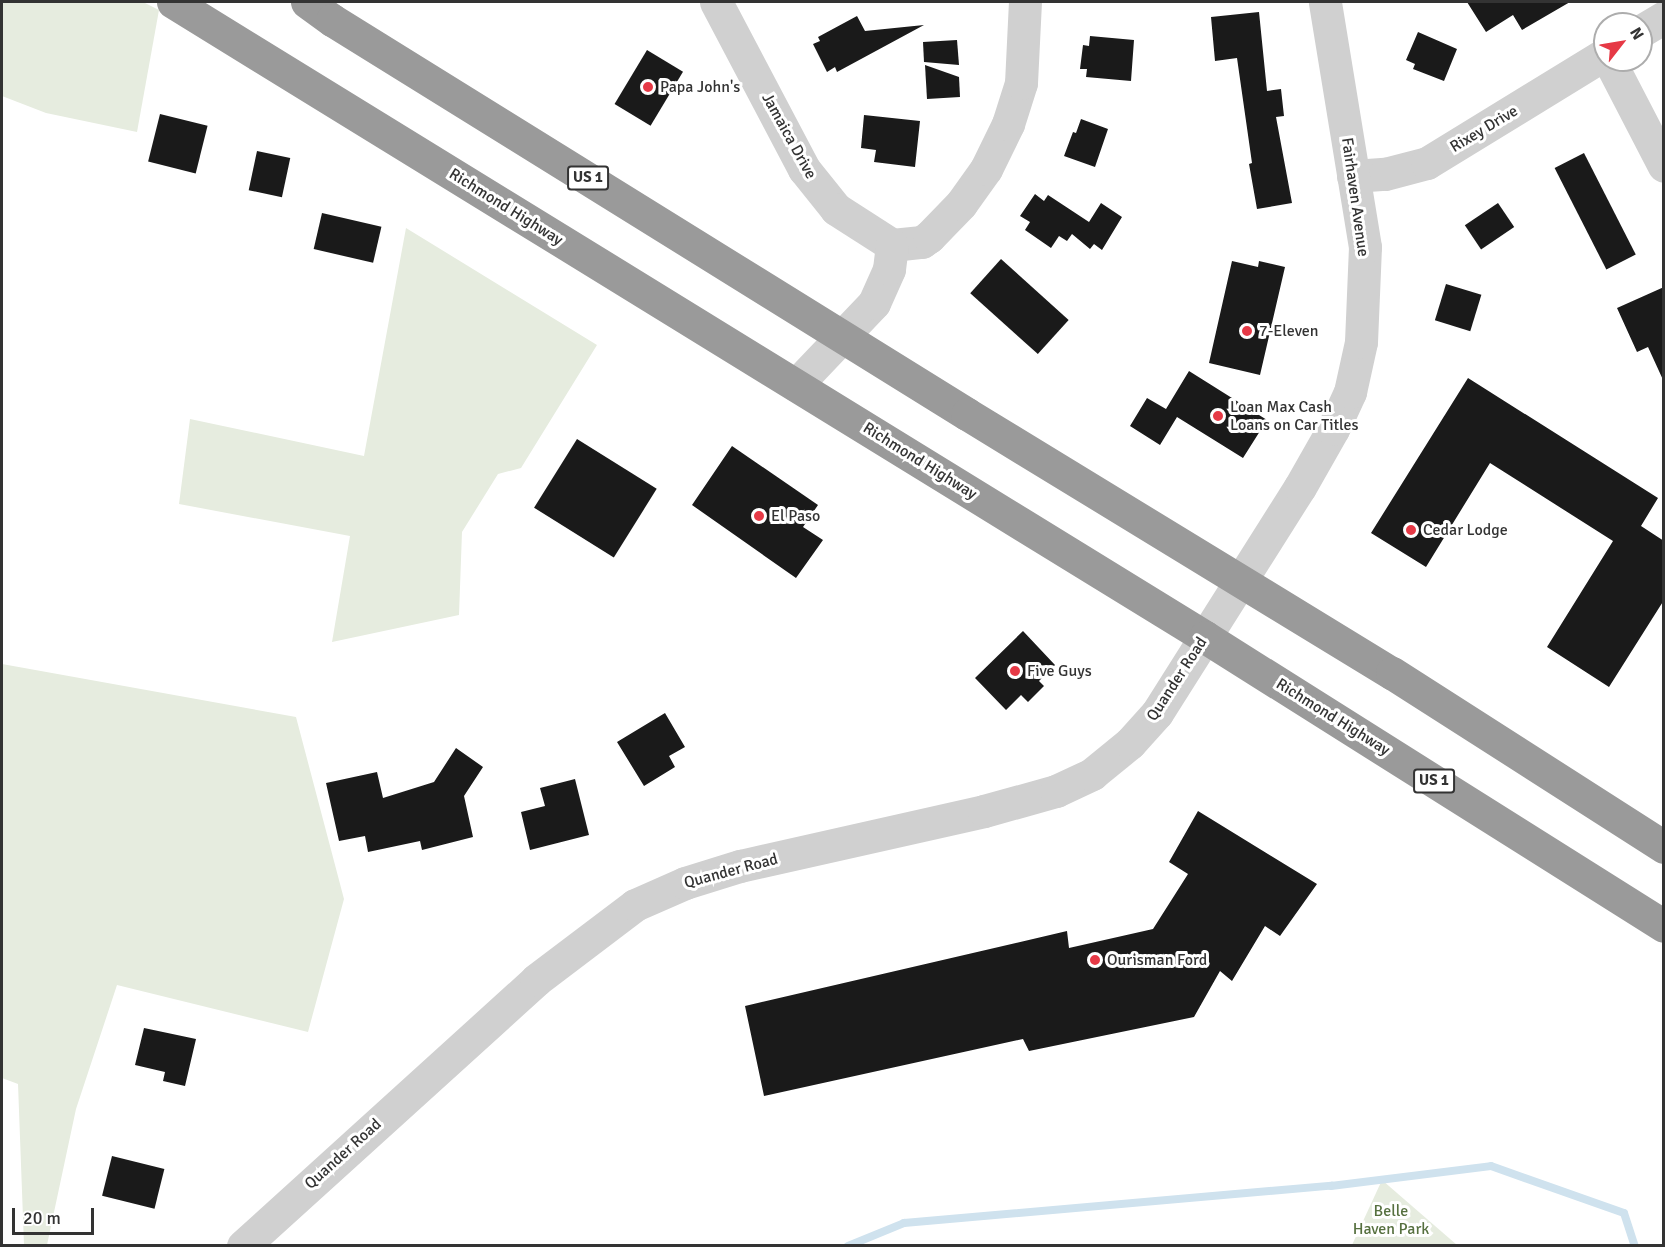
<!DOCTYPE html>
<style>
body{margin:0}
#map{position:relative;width:1665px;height:1247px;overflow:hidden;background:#fff;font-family:Signika,sans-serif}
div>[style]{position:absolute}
.green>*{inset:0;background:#e6ecdf}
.stream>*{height:8px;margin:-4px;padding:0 4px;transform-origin:4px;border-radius:4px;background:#cfe2ee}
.building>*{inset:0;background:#1a1a1a;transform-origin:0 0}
.minor>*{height:33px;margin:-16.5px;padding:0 16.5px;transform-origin:16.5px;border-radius:16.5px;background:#d0d0d0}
.highway>*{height:33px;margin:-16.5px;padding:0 16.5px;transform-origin:16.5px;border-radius:16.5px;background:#9a9a9a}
.dots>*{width:16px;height:16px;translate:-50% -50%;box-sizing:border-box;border:3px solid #fff;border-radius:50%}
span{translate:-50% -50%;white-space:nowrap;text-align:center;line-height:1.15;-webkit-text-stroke:6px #fff;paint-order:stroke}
.shield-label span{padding:2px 4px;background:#fff;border:2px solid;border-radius:4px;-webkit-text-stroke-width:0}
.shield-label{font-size:15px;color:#333;font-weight:700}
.poi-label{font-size:16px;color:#333}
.left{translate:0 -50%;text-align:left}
.street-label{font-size:16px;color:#333}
.park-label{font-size:16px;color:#56703f}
.frame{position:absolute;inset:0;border:3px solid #333;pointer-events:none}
.north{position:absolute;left:1593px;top:12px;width:60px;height:60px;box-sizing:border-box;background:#fff;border:2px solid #adadad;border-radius:50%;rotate:59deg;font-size:16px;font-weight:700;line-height:24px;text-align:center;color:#333}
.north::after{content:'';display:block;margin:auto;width:21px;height:27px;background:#e63946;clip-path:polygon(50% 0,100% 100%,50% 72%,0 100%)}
.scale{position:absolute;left:12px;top:1208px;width:82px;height:27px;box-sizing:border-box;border:3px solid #333;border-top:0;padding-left:8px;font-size:18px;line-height:21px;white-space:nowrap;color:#333;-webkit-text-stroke:4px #fff;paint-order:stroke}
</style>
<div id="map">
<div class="green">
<div style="clip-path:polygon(2px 2px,143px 2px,159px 10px,137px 132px,46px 113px,2px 96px)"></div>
<div style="clip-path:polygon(406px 228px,597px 345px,521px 468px,498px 474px,462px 532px,459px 615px,332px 642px,350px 536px,179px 504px,190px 419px,364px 456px)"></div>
<div style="clip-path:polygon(2px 664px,296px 717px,344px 899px,308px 1032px,117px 985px,76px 1109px,47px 1245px,24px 1245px,18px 1084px,2px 1078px)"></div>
<div style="clip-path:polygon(1382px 1180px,1457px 1245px,1352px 1245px)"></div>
</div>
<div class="stream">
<div style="left:848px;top:1246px;width:61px;rotate:-22.3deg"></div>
<div style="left:904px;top:1223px;width:429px;rotate:-5deg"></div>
<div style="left:1331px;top:1186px;width:161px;rotate:-7.1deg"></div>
<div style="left:1491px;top:1166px;width:141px;rotate:19.5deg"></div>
<div style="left:1624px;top:1213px;width:35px;rotate:72deg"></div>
</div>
<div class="building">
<div style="clip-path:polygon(1467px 2px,1570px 2px,1522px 30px,1513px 15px,1486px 32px)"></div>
<div style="clip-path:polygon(1259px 12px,1267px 91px,1281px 89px,1284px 116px,1276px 117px,1292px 203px,1257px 209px,1249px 164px,1252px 163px,1237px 58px,1215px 61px,1211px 17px)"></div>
<div style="clip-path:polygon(857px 16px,865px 31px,924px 25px,837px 72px,835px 67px,827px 72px,813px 44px,820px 41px,818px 37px)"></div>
<div style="clip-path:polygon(1418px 32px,1457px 49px,1444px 81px,1413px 69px,1415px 64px,1406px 60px)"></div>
<div style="clip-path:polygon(1090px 36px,1134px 40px,1131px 81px,1086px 77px,1087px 69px,1080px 69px,1083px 45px,1089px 46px)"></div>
<div style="clip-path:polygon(957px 40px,959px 65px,924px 62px,923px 42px)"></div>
<div style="left:647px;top:50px;width:42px;height:63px;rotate:31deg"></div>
<div style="clip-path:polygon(925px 65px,959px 77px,960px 97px,927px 99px)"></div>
<div style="left:160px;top:114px;width:49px;height:49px;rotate:14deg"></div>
<div style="clip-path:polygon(864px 115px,920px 121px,915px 167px,874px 162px,876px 150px,861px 148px)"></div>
<div style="clip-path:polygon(1081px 119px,1108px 129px,1095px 167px,1064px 156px,1073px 132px,1076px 133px)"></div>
<div style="left:257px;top:151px;width:34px;height:40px;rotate:12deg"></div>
<div style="left:1584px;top:153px;width:114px;height:33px;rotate:63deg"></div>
<div style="clip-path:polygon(1035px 194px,1044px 201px,1048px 195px,1089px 222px,1101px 203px,1122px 217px,1102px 250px,1094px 244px,1090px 249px,1072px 234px,1067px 241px,1059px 236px,1051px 248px,1025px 230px,1030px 222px,1020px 216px)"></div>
<div style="left:1498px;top:203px;width:29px;height:40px;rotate:56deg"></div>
<div style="left:322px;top:213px;width:61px;height:37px;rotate:13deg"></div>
<div style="left:1001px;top:259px;width:91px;height:46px;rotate:42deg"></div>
<div style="clip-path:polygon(1232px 261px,1258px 267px,1259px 261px,1285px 267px,1260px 375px,1209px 363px)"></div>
<div style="left:1446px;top:284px;width:37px;height:38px;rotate:17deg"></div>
<div style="clip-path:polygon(1664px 287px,1664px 382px,1648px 347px,1637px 352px,1617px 308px)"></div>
<div style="clip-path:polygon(1189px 371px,1267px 420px,1243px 458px,1177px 417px,1160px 445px,1130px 426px,1147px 398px,1166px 409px)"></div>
<div style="clip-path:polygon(1468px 378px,1658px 498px,1641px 526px,1664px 541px,1664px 600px,1609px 687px,1547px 647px,1613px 541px,1490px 463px,1426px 567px,1371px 533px)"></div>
<div style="left:577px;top:439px;width:94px;height:81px;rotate:32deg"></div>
<div style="clip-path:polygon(732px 446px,818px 505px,803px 527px,823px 540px,796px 578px,692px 505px)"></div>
<div style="clip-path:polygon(1023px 631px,1055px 665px,1039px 681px,1044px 686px,1028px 702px,1021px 695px,1006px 710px,975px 678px)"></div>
<div style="clip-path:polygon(665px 713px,685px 747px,669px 756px,675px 767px,644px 786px,617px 742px)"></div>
<div style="clip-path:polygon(456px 748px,483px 767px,464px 796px,473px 837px,422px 850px,420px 841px,368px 852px,365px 836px,339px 841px,326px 783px,377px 772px,383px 798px,434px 782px)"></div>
<div style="clip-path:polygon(575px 779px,589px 835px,530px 850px,521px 812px,545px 806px,540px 788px)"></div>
<div style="clip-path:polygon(1198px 811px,1317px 884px,1280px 936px,1265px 926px,1232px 981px,1220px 971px,1194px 1017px,1029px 1051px,1023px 1039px,764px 1096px,745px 1006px,1067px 931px,1069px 948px,1153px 929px,1188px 874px,1169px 862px)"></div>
<div style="clip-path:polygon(144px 1028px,196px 1039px,185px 1086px,163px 1081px,165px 1072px,135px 1065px)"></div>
<div style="left:112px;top:1156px;width:54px;height:41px;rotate:14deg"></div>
</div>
<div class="minor">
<div style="left:716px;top:2px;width:189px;rotate:62.2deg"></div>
<div style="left:804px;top:169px;width:51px;rotate:51.3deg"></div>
<div style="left:836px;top:209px;width:67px;rotate:32.7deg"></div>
<div style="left:1641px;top:31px;width:27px;rotate:-31deg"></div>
<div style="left:1609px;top:60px;width:119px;rotate:62.6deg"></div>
<div style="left:1353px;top:176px;width:32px;rotate:-4deg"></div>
<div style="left:1385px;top:174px;width:43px;rotate:-14.7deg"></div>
<div style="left:1427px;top:163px;width:209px;rotate:-31.5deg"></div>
<div style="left:892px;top:245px;width:30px;rotate:-6deg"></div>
<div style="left:922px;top:242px;width:9px;rotate:-36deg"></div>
<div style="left:929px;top:237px;width:46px;rotate:-45.9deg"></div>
<div style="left:961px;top:204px;width:43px;rotate:-54.5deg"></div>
<div style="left:986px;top:169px;width:50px;rotate:-63.9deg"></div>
<div style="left:1008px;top:124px;width:43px;rotate:-72.4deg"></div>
<div style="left:1021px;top:83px;width:81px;rotate:-87.2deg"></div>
<div style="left:796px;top:385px;width:113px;rotate:-46.4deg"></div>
<div style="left:874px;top:303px;width:37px;rotate:-66deg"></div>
<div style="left:889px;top:269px;width:24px;rotate:-83deg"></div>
<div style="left:243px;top:1246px;width:396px;rotate:-42.2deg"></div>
<div style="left:536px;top:980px;width:124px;rotate:-37.1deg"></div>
<div style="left:635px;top:905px;width:55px;rotate:-23.7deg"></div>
<div style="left:685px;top:883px;width:58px;rotate:-17.2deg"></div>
<div style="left:740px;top:866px;width:250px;rotate:-12.7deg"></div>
<div style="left:984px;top:811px;width:75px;rotate:-15.5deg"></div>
<div style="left:1056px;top:791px;width:40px;rotate:-25deg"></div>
<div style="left:1092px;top:774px;width:49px;rotate:-39.2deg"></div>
<div style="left:1130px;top:743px;width:40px;rotate:-48deg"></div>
<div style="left:1157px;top:713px;width:267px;rotate:-57.7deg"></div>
<div style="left:1300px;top:487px;width:67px;rotate:-60.4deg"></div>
<div style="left:1333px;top:429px;width:41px;rotate:-65.3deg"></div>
<div style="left:1350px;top:392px;width:51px;rotate:-77.6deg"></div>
<div style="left:1361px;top:342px;width:95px;rotate:-87.6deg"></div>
<div style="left:1365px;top:247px;width:248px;rotate:-99.3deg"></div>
</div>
<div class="highway">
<div style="left:173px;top:2px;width:1212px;rotate:31.6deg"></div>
<div style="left:1205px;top:637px;width:542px;rotate:32.2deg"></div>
<div style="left:307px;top:2px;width:31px;rotate:36deg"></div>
<div style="left:332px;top:20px;width:747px;rotate:31.82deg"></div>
<div style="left:967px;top:414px;width:498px;rotate:31.4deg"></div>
<div style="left:1392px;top:673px;width:323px;rotate:32.6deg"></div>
</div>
<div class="dots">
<div style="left:648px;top:87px;background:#e63946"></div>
<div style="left:1247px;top:331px;background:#e63946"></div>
<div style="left:1218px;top:416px;background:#e63946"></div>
<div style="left:759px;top:516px;background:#e63946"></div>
<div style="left:1411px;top:530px;background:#e63946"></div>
<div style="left:1015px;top:671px;background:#e63946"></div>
<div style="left:1095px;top:960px;background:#e63946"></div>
</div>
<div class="shield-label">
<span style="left:588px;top:178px">US 1</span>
<span style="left:1434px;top:781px">US 1</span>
</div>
<div class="poi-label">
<span class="left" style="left:660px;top:87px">Papa John's</span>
<span class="left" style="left:1259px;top:331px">7-Eleven</span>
<span class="left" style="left:1230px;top:416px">Loan Max Cash<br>Loans on Car Titles</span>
<span class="left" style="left:771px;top:516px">El Paso</span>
<span class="left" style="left:1423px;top:530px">Cedar Lodge</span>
<span class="left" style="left:1027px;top:671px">Five Guys</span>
<span class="left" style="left:1107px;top:960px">Ourisman Ford</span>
</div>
<div class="street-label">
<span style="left:1484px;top:129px;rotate:-31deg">Rixey Drive</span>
<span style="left:789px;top:136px;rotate:61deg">Jamaica Drive</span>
<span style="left:1355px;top:197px;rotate:82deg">Fairhaven Avenue</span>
<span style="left:506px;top:207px;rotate:32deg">Richmond Highway</span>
<span style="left:920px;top:461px;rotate:32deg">Richmond Highway</span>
<span style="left:1177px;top:679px;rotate:-57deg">Quander Road</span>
<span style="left:1333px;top:717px;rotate:32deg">Richmond Highway</span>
<span style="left:731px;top:871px;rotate:-15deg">Quander Road</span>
<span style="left:343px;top:1154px;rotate:-42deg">Quander Road</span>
</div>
<div class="park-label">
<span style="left:1391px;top:1220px">Belle<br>Haven Park</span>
</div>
<div class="frame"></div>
<div class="north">N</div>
<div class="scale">20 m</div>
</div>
